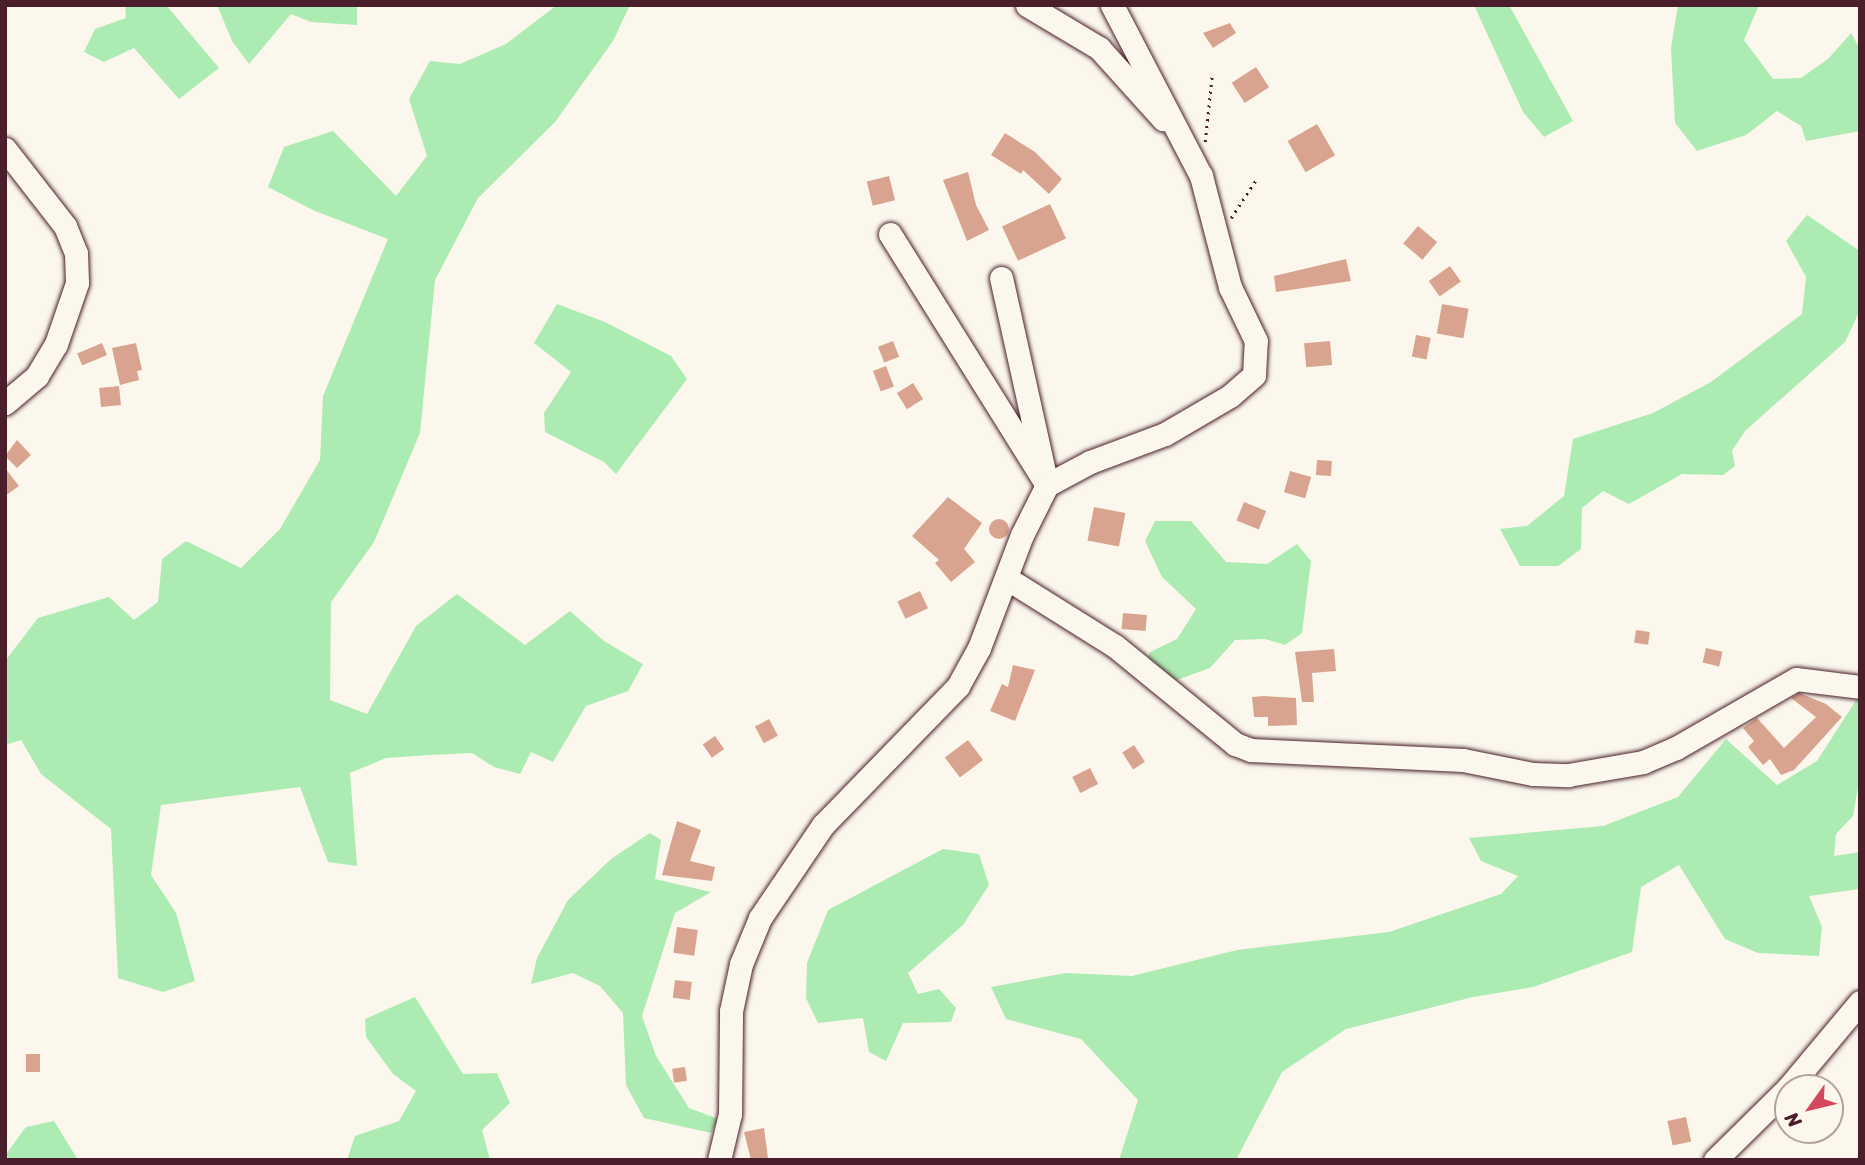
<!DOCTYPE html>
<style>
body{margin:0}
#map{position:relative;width:1865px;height:1165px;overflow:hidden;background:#fbf7ec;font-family:Sriracha,sans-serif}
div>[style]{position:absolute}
.green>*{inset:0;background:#acebb2}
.building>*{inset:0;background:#d9a48f;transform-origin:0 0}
.round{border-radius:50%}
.path>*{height:2.5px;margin-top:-1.25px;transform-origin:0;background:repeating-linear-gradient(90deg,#4a1f2b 0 2px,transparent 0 7px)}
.roads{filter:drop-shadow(0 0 2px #4a1f2b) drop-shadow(0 0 2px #4a1f2b)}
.minor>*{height:23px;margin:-11.5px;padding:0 11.5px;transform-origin:11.5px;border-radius:11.5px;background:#fbf7ec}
span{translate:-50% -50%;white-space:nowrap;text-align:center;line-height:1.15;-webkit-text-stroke:5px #fbf7ec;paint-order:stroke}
.frame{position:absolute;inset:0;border:7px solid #4a1f2b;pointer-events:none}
.north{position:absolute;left:1774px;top:1074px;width:70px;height:70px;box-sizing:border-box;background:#fbf7ec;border:2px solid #b4a19f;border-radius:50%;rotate:236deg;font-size:19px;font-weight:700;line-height:28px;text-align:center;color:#4a1f2b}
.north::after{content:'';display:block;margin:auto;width:24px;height:32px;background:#d1495b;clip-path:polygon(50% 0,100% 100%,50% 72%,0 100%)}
</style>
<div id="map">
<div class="green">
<div style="clip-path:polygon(125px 5px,166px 5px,219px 68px,179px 99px,134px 48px,104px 62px,84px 52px,95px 29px,126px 18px)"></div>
<div style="clip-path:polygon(217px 5px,357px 5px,357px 25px,311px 22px,291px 14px,249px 64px,232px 41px)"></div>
<div style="clip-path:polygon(557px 5px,630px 5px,613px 41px,555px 122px,478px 198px,435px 280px,420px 433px,374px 542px,331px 602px,330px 700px,367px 714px,416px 626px,457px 594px,525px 645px,570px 611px,604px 641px,643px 664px,628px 691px,586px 706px,553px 762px,531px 752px,520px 774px,494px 767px,472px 753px,429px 755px,386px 758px,350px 773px,357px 866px,328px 862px,300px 787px,161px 805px,151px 875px,176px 913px,195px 981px,163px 992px,118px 978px,111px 829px,41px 774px,21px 740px,5px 745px,5px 661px,38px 618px,109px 597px,134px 620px,158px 602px,162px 559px,186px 541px,241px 568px,280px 529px,320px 460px,323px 396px,388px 239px,315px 211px,268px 187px,284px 147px,333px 131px,396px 196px,427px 156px,409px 99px,430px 61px,460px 64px,506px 44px)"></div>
<div style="clip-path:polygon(1474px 5px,1509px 5px,1573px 121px,1544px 137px,1523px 112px)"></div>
<div style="clip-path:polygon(1678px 5px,1759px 5px,1744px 40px,1773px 79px,1801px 78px,1828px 59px,1851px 33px,1860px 49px,1860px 131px,1806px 141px,1801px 126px,1777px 111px,1746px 135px,1697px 151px,1675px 123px,1671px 48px)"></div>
<div style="clip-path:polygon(1807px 215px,1860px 251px,1860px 310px,1845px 342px,1745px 431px,1732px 451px,1735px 466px,1723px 475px,1682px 474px,1629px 504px,1603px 491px,1582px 508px,1581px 549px,1558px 566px,1520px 566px,1500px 529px,1527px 526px,1564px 496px,1573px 439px,1653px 413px,1711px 382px,1802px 314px,1806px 277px,1786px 241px)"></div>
<div style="clip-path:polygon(557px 304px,605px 322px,671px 356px,687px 379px,616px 474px,604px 462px,545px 432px,544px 413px,571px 372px,534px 343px)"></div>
<div style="clip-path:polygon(1155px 521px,1191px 521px,1226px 562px,1267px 564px,1297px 544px,1311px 561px,1302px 633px,1285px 645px,1265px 639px,1235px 640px,1210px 668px,1171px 682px,1143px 666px,1150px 652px,1177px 639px,1196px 609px,1162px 577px,1145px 541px)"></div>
<div style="clip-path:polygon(1860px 694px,1860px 776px,1853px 816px,1836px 834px,1834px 856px,1860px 852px,1860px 889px,1809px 896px,1822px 927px,1819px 956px,1758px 953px,1725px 939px,1679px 865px,1641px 887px,1632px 952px,1533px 987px,1473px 997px,1346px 1029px,1282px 1072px,1236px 1160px,1119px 1160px,1138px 1100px,1081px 1039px,1006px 1019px,991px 987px,1066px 973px,1132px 976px,1237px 950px,1389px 932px,1501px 894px,1518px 876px,1481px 861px,1469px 838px,1603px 826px,1678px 797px,1726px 739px,1777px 785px,1817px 761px)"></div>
<div style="clip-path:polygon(650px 833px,661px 840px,655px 879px,711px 892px,675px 913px,642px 1016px,656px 1056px,689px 1108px,718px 1119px,711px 1133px,644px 1118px,626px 1085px,623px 1013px,600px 986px,573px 973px,531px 984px,537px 958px,568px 900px,611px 859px)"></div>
<div style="clip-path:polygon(943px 849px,979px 854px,989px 885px,963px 925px,908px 973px,918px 994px,939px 989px,956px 1008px,951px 1022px,903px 1023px,886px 1061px,869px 1052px,863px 1018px,818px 1023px,806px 998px,807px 963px,828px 910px)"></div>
<div style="clip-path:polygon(415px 997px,463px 1074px,497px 1073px,510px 1103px,482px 1130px,490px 1160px,347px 1160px,355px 1136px,399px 1121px,416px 1091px,393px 1074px,366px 1037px,365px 1019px)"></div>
<div style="clip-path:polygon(54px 1121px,78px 1160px,9px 1160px,6px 1154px,26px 1127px)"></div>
</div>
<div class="building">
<div style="clip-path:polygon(1230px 23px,1236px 33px,1213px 48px,1203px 33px)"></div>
<div style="left:1256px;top:67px;width:24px;height:29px;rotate:57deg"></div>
<div style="left:1317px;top:124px;width:36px;height:34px;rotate:60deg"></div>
<div style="clip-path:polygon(1005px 133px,1035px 152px,1062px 179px,1049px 194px,1023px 170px,1021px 174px,991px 155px)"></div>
<div style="clip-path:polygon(968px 172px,976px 205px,989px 230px,967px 241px,943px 180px)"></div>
<div style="left:889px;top:176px;width:25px;height:23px;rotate:76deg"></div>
<div style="left:1050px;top:204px;width:38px;height:53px;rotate:65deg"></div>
<div style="left:1418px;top:226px;width:25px;height:23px;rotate:40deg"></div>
<div style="clip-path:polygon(1346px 259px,1351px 281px,1276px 292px,1274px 276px)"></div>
<div style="left:1450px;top:266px;width:19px;height:26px;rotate:55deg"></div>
<div style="left:1442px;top:304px;width:27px;height:30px;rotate:10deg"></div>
<div style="left:1416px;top:335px;width:15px;height:22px;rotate:11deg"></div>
<div style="left:893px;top:341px;width:17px;height:16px;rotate:69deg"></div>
<div style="left:1330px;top:341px;width:24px;height:26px;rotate:85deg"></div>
<div style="left:102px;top:343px;width:13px;height:27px;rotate:67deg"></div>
<div style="clip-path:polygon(136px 343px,142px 370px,137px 371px,139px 380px,120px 385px,112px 348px)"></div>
<div style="left:886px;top:366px;width:22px;height:14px;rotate:69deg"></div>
<div style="left:913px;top:383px;width:19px;height:19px;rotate:58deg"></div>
<div style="left:119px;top:386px;width:19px;height:20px;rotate:84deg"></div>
<div style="clip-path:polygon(17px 440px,31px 455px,17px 468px,5px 456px)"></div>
<div style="left:1317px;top:460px;width:15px;height:15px;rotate:4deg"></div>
<div style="clip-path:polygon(5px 468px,19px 486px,5px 496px)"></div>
<div style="left:1290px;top:471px;width:22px;height:22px;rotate:16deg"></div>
<div style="clip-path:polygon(948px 497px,982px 523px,964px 549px,975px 562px,951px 582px,935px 563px,939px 560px,912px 536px)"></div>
<div style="left:1244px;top:502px;width:24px;height:20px;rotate:22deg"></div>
<div style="left:1094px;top:507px;width:32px;height:34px;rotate:11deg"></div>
<div class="round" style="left:989px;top:519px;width:20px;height:20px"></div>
<div style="left:920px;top:591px;width:19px;height:25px;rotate:65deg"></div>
<div style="left:1123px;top:613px;width:24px;height:16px;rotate:5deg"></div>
<div style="left:1636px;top:630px;width:14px;height:13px;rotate:8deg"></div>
<div style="left:1706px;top:648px;width:17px;height:15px;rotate:13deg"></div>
<div style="clip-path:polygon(1334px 649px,1336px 671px,1312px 673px,1314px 702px,1302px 702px,1295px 652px)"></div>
<div style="clip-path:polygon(1013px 665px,1035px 670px,1015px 721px,990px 711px,1002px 684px,1008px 687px)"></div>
<div style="clip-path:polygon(1799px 693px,1826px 704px,1842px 717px,1794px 770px,1781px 775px,1770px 759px,1763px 765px,1748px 747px,1754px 741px,1743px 728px,1757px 718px,1784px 748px,1816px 717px,1791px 698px)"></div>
<div style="clip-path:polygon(1264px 696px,1296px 698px,1297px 725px,1268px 726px,1268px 717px,1254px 717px,1252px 697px)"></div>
<div style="left:769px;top:719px;width:19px;height:16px;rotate:62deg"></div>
<div style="left:715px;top:736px;width:16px;height:15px;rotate:55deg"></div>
<div style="left:968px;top:740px;width:25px;height:29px;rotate:53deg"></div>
<div style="left:1134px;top:745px;width:20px;height:14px;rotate:57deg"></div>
<div style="left:1090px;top:768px;width:18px;height:20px;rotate:63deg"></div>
<div style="clip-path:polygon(677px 821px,701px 830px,690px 861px,715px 867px,712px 881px,662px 875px)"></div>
<div style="left:677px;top:927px;width:21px;height:26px;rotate:8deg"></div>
<div style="left:675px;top:980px;width:17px;height:18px;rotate:7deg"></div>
<div style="left:26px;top:1054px;width:14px;height:18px"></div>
<div style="left:685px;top:1067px;width:14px;height:13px;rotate:82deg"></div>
<div style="left:1686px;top:1117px;width:25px;height:19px;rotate:78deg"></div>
<div style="clip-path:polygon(764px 1128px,768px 1158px,751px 1160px,744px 1132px)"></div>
</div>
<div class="path">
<div style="left:1205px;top:142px;width:67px;rotate:-84deg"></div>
<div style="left:1231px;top:218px;width:45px;rotate:-56.7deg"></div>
</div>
<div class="roads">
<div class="minor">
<div style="left:1027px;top:5px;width:84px;rotate:30.8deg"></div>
<div style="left:1099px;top:48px;width:96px;rotate:48deg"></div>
<div style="left:5px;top:149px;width:98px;rotate:52.1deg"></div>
<div style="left:65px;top:226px;width:29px;rotate:68deg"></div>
<div style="left:76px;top:253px;width:30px;rotate:88deg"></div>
<div style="left:77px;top:283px;width:65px;rotate:109deg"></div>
<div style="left:56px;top:344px;width:37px;rotate:121deg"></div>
<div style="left:37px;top:376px;width:42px;rotate:139.8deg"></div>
<div style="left:890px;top:234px;width:296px;rotate:58deg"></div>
<div style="left:1047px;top:485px;width:212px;rotate:-102.5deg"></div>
<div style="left:1008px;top:579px;width:126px;rotate:32.1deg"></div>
<div style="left:1115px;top:646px;width:155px;rotate:39.2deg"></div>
<div style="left:1235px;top:744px;width:17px;rotate:21deg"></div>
<div style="left:1251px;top:750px;width:212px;rotate:2.7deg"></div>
<div style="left:1463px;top:760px;width:71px;rotate:11.3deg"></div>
<div style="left:1533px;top:774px;width:35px;rotate:2deg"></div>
<div style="left:1568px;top:775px;width:76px;rotate:-9.8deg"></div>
<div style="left:1643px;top:762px;width:36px;rotate:-23deg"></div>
<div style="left:1676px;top:748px;width:138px;rotate:-29.9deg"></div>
<div style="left:1796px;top:679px;width:64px;rotate:7.1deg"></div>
<div style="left:1788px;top:1088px;width:112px;rotate:-50.1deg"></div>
<div style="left:719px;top:1160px;width:47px;rotate:-76.6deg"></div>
<div style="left:730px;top:1114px;width:103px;rotate:-89.4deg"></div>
<div style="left:731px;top:1011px;width:48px;rotate:-78deg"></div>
<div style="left:741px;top:964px;width:50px;rotate:-67.6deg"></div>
<div style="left:760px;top:918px;width:112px;rotate:-55.9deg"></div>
<div style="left:823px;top:825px;width:194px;rotate:-45.8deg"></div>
<div style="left:958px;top:686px;width:43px;rotate:-61.1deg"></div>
<div style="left:979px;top:648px;width:121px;rotate:-69.2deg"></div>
<div style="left:1022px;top:535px;width:56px;rotate:-63.4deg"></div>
<div style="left:1047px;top:485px;width:49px;rotate:-28.1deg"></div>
<div style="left:1090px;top:462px;width:80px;rotate:-20.5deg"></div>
<div style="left:1165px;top:434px;width:75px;rotate:-30.3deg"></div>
<div style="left:1230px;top:396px;width:32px;rotate:-41deg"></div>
<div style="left:1254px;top:375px;width:34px;rotate:-87deg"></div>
<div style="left:1256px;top:341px;width:60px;rotate:-115.7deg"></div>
<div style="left:1230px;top:287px;width:115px;rotate:-104.6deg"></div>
<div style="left:1201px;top:176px;width:193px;rotate:-117.5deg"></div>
<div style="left:1715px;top:1160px;width:103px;rotate:-44.6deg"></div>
</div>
</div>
<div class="frame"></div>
<div class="north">N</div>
</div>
